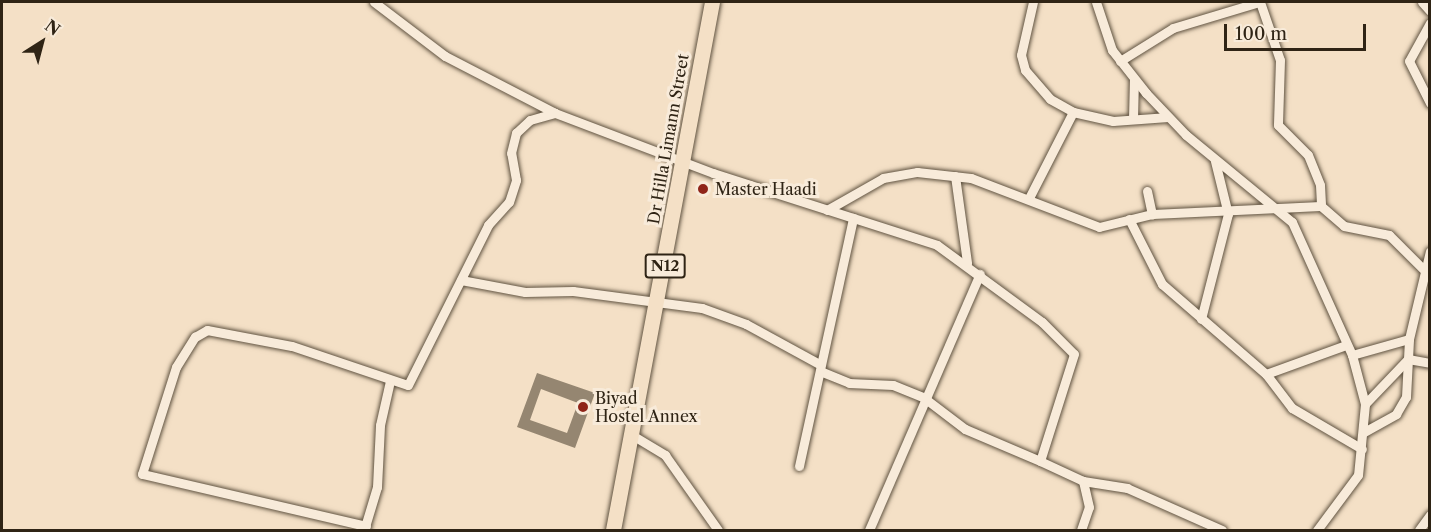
<!DOCTYPE html>
<style>
body{margin:0}
#map{position:relative;width:1431px;height:532px;overflow:hidden;background:#f4e0c6;font-family:"Libre Caslon Text",serif}
div>[style]{position:absolute}
.building>*{inset:0;background:#958671}
.roads{filter:drop-shadow(0 0 2px #605341) drop-shadow(0 0 2px #605341)}
.minor>*{height:9px;margin:-4.5px;padding:0 4.5px;transform-origin:4.5px;border-radius:4.5px;background:#f8ebda}
.trunk>*{height:15px;margin:-7.5px;padding:0 7.5px;transform-origin:7.5px;border-radius:7.5px;background:#f4e0c6}
.dots>*{width:16px;height:16px;translate:-50% -50%;box-sizing:border-box;border:3px solid #f8ebda;border-radius:50%}
span{translate:-50% -50%;white-space:nowrap;text-align:center;line-height:1.15;-webkit-text-stroke:6px #f8ebda;paint-order:stroke}
.shield-label span{padding:2px 4px;background:#f8ebda;border:2px solid;border-radius:4px;-webkit-text-stroke-width:0}
.shield-label{font-size:15px;color:#2f2415;font-weight:700}
.street-label{font-size:16px;color:#2f2415}
.poi-label{font-size:16px;color:#2f2415}
.left{translate:0 -50%;text-align:left}
.frame{position:absolute;inset:0;border:3px solid #2f2415;pointer-events:none}
.north{position:absolute;left:12px;top:12px;width:60px;height:60px;-webkit-text-stroke:4px #f8ebda;paint-order:stroke;rotate:36deg;font-size:16px;font-weight:700;line-height:24px;text-align:center;color:#2f2415}
.north::after{content:'';display:block;margin:auto;width:21px;height:27px;background:#2f2415;clip-path:polygon(50% 0,100% 100%,50% 72%,0 100%)}
.scale{position:absolute;left:1224px;top:24px;width:142px;height:27px;box-sizing:border-box;border:3px solid #2f2415;border-top:0;padding-left:8px;font-size:18px;line-height:21px;white-space:nowrap;color:#2f2415;-webkit-text-stroke:4px #f8ebda;paint-order:stroke}
</style>
<div id="map">
<div class="building">
<div style="clip-path:polygon(evenodd,537px 373px,595px 393px,575px 448px,517px 427px,537px 373px,541px 389px,578px 403px,567px 433px,530px 420px,541px 389px)"></div>
</div>
<div class="roads">
<div class="minor">
<div style="left:374px;top:2px;width:89px;rotate:37.3deg"></div>
<div style="left:445px;top:56px;width:124px;rotate:27.4deg"></div>
<div style="left:555px;top:113px;width:169px;rotate:20.8deg"></div>
<div style="left:713px;top:173px;width:235px;rotate:17.8deg"></div>
<div style="left:937px;top:245px;width:130px;rotate:36.3deg"></div>
<div style="left:1042px;top:322px;width:45px;rotate:45deg"></div>
<div style="left:1074px;top:354px;width:112px;rotate:107.6deg"></div>
<div style="left:1040px;top:461px;width:47px;rotate:24.9deg"></div>
<div style="left:1083px;top:481px;width:45px;rotate:9deg"></div>
<div style="left:1127px;top:488px;width:104px;rotate:23.9deg"></div>
<div style="left:1033px;top:2px;width:54px;rotate:102.8deg"></div>
<div style="left:1021px;top:55px;width:16px;rotate:75deg"></div>
<div style="left:1025px;top:70px;width:38px;rotate:49deg"></div>
<div style="left:1050px;top:99px;width:26px;rotate:29deg"></div>
<div style="left:1073px;top:112px;width:41px;rotate:12.7deg"></div>
<div style="left:1113px;top:121px;width:55px;rotate:-4.2deg"></div>
<div style="left:1096px;top:2px;width:51px;rotate:71.6deg"></div>
<div style="left:1112px;top:50px;width:55px;rotate:51.7deg"></div>
<div style="left:1146px;top:93px;width:58px;rotate:46.4deg"></div>
<div style="left:1186px;top:135px;width:137px;rotate:39.4deg"></div>
<div style="left:1292px;top:222px;width:146px;rotate:65.7deg"></div>
<div style="left:1352px;top:355px;width:51px;rotate:75.1deg"></div>
<div style="left:1365px;top:404px;width:71px;rotate:95.6deg"></div>
<div style="left:1358px;top:475px;width:69px;rotate:126.7deg"></div>
<div style="left:1260px;top:2px;width:61px;rotate:71deg"></div>
<div style="left:1280px;top:60px;width:65px;rotate:91.8deg"></div>
<div style="left:1278px;top:125px;width:42px;rotate:45deg"></div>
<div style="left:1308px;top:155px;width:32px;rotate:68deg"></div>
<div style="left:1320px;top:185px;width:21px;rotate:87deg"></div>
<div style="left:1321px;top:206px;width:30px;rotate:41deg"></div>
<div style="left:1344px;top:226px;width:46px;rotate:11.3deg"></div>
<div style="left:1389px;top:235px;width:48px;rotate:45deg"></div>
<div style="left:1422px;top:2px;width:12px;rotate:48deg"></div>
<div style="left:1430px;top:23px;width:43px;rotate:118.9deg"></div>
<div style="left:1409px;top:61px;width:47px;rotate:63.4deg"></div>
<div style="left:1120px;top:61px;width:62px;rotate:-31.9deg"></div>
<div style="left:1173px;top:28px;width:90px;rotate:-16.8deg"></div>
<div style="left:1133px;top:119px;width:40px;rotate:-88.6deg"></div>
<div style="left:955px;top:176px;width:88px;rotate:82.1deg"></div>
<div style="left:1147px;top:191px;width:24px;rotate:78deg"></div>
<div style="left:1029px;top:198px;width:97px;rotate:-62.9deg"></div>
<div style="left:827px;top:210px;width:64px;rotate:-29.7deg"></div>
<div style="left:883px;top:178px;width:35px;rotate:-10deg"></div>
<div style="left:917px;top:172px;width:54px;rotate:6.3deg"></div>
<div style="left:971px;top:178px;width:137px;rotate:20.9deg"></div>
<div style="left:1099px;top:227px;width:55px;rotate:-13.8deg"></div>
<div style="left:1152px;top:214px;width:169px;rotate:-2.7deg"></div>
<div style="left:1129px;top:219px;width:73px;rotate:63.1deg"></div>
<div style="left:1162px;top:284px;width:138px;rotate:40.9deg"></div>
<div style="left:1266px;top:374px;width:43px;rotate:52.6deg"></div>
<div style="left:1292px;top:408px;width:81px;rotate:30.4deg"></div>
<div style="left:461px;top:280px;width:65px;rotate:10.6deg"></div>
<div style="left:525px;top:292px;width:48px;rotate:-1.2deg"></div>
<div style="left:573px;top:291px;width:130px;rotate:7.5deg"></div>
<div style="left:702px;top:308px;width:47px;rotate:20deg"></div>
<div style="left:746px;top:324px;width:85px;rotate:28.7deg"></div>
<div style="left:1201px;top:319px;width:108px;rotate:-75.6deg"></div>
<div style="left:1228px;top:214px;width:55px;rotate:-103.8deg"></div>
<div style="left:1352px;top:355px;width:59px;rotate:-15.7deg"></div>
<div style="left:820px;top:371px;width:31px;rotate:22deg"></div>
<div style="left:849px;top:383px;width:44px;rotate:2.6deg"></div>
<div style="left:893px;top:385px;width:32px;rotate:22deg"></div>
<div style="left:923px;top:397px;width:53px;rotate:37.3deg"></div>
<div style="left:965px;top:429px;width:82px;rotate:23.1deg"></div>
<div style="left:1266px;top:374px;width:85px;rotate:-19.9deg"></div>
<div style="left:1365px;top:404px;width:62px;rotate:-46.3deg"></div>
<div style="left:1408px;top:359px;width:22px;rotate:10deg"></div>
<div style="left:1364px;top:432px;width:37px;rotate:-29deg"></div>
<div style="left:1396px;top:414px;width:20px;rotate:-60deg"></div>
<div style="left:1406px;top:397px;width:58px;rotate:-87deg"></div>
<div style="left:1409px;top:339px;width:90px;rotate:-76.6deg"></div>
<div style="left:632px;top:435px;width:39px;rotate:31deg"></div>
<div style="left:665px;top:455px;width:92px;rotate:54.8deg"></div>
<div style="left:799px;top:466px;width:254px;rotate:-77.7deg"></div>
<div style="left:366px;top:526px;width:230px;rotate:-166.9deg"></div>
<div style="left:142px;top:474px;width:112px;rotate:-72.4deg"></div>
<div style="left:176px;top:367px;width:36px;rotate:-58deg"></div>
<div style="left:195px;top:337px;width:14px;rotate:-30deg"></div>
<div style="left:207px;top:330px;width:86px;rotate:10.7deg"></div>
<div style="left:292px;top:346px;width:122px;rotate:18.6deg"></div>
<div style="left:408px;top:385px;width:179px;rotate:-63.4deg"></div>
<div style="left:488px;top:225px;width:31px;rotate:-48deg"></div>
<div style="left:509px;top:202px;width:23px;rotate:-72deg"></div>
<div style="left:516px;top:180px;width:27px;rotate:-100deg"></div>
<div style="left:511px;top:153px;width:21px;rotate:-76deg"></div>
<div style="left:516px;top:133px;width:19px;rotate:-43deg"></div>
<div style="left:530px;top:120px;width:26px;rotate:-16deg"></div>
<div style="left:364px;top:530px;width:45px;rotate:-73.2deg"></div>
<div style="left:377px;top:487px;width:62px;rotate:-87.2deg"></div>
<div style="left:380px;top:425px;width:45px;rotate:-77.2deg"></div>
<div style="left:869px;top:530px;width:279px;rotate:-66.6deg"></div>
<div style="left:1081px;top:530px;width:24px;rotate:-71deg"></div>
<div style="left:1089px;top:507px;width:27px;rotate:-103deg"></div>
<div style="left:1419px;top:530px;width:19px;rotate:-54deg"></div>
</div>
<div class="trunk">
<div style="left:613px;top:530px;width:537px;rotate:-79.38deg"></div>
</div>
</div>
<div class="dots">
<div style="left:703px;top:189px;background:#8f2418"></div>
<div style="left:583px;top:407px;background:#8f2418"></div>
</div>
<div class="shield-label">
<span style="left:665px;top:266px">N12</span>
</div>
<div class="street-label">
<span style="left:668px;top:139px;rotate:-80deg">Dr Hilla Limann Street</span>
</div>
<div class="poi-label">
<span class="left" style="left:715px;top:189px">Master Haadi</span>
<span class="left" style="left:595px;top:407px">Biyad<br>Hostel Annex</span>
</div>
<div class="frame"></div>
<div class="north">N</div>
<div class="scale">100 m</div>
</div>
